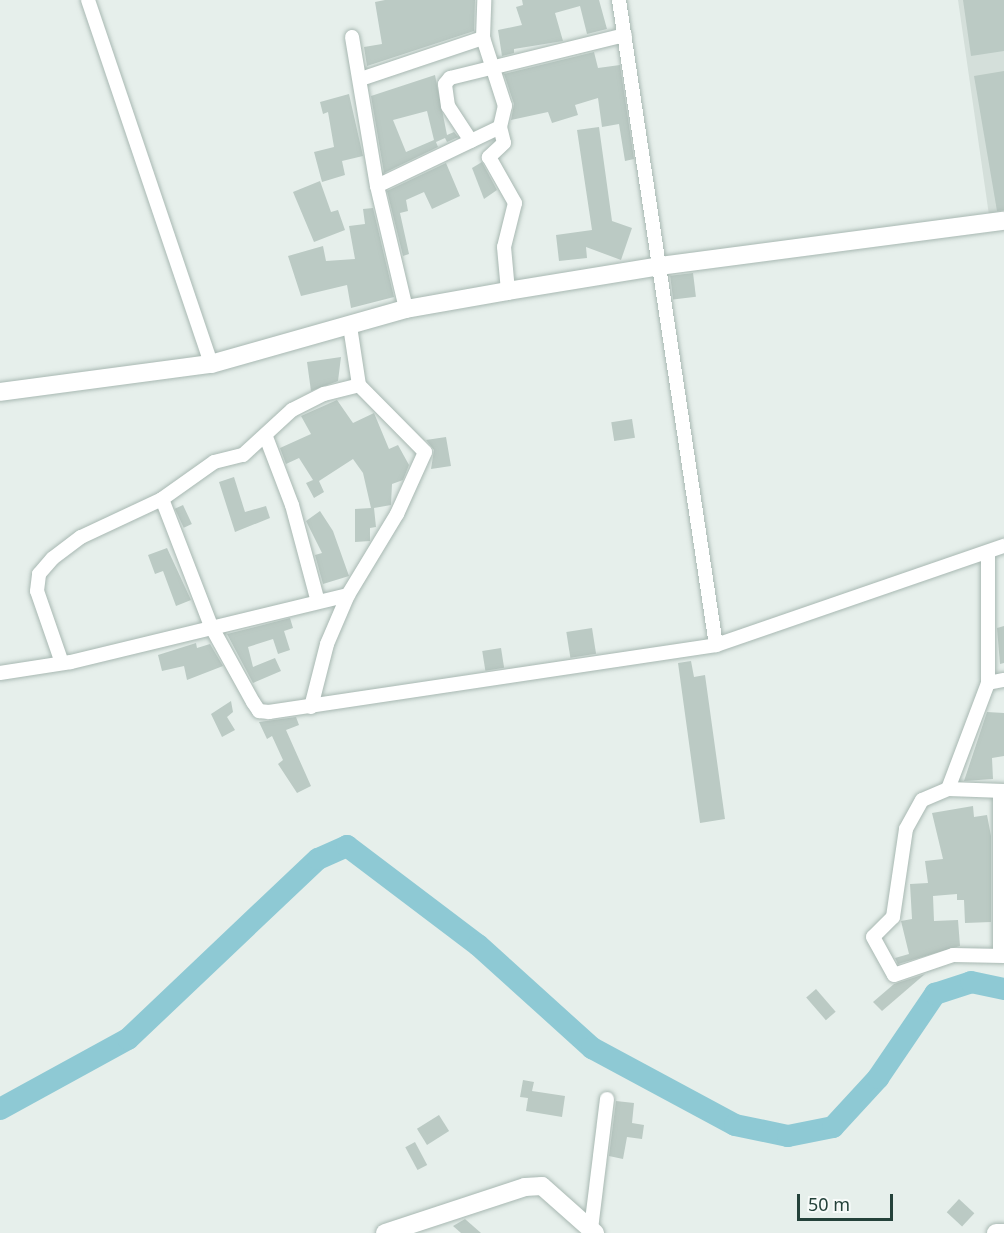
<!DOCTYPE html>
<style>
body{margin:0}
#map{position:relative;width:1004px;height:1233px;overflow:hidden;background:#e6efeb;font-family:"Noto Sans",sans-serif}
div>[style]{position:absolute}
.built>*{inset:0;background:#d4dfda}
.river>*{height:22px;margin:-11px;padding:0 11px;transform-origin:11px;border-radius:11px;background:#8ec9d4}
.building>*{inset:0;background:#bbcac4;transform-origin:0 0}
.roads{filter:drop-shadow(0 0 2px #a8b8b2) drop-shadow(0 0 2px #a8b8b2)}
.street>*{height:14px;margin:-7px;padding:0 7px;transform-origin:7px;border-radius:7px;background:#fff}
.secondary>*{height:18px;margin:-9px;padding:0 9px;transform-origin:9px;border-radius:9px;background:#fff}
span{translate:-50% -50%;white-space:nowrap;text-align:center;line-height:1.15;-webkit-text-stroke:4.5px #f7fbf9;paint-order:stroke}
.scale{position:absolute;left:797px;top:1194px;width:96px;height:27px;box-sizing:border-box;border:3px solid #24423a;border-top:0;padding-left:8px;font-size:18px;line-height:21px;white-space:nowrap;color:#24423a;-webkit-text-stroke:4px #f7fbf9;paint-order:stroke}
</style>
<div id="map">
<div class="built">
<div style="clip-path:polygon(958px 0,1004px 0,1004px 221px,990px 222px)"></div>
</div>
<div class="river">
<div style="left:0;top:1109px;width:146px;rotate:-28.7deg"></div>
<div style="left:128px;top:1039px;width:262px;rotate:-43.5deg"></div>
<div style="left:318px;top:859px;width:32px;rotate:-24deg"></div>
<div style="left:347px;top:846px;width:164px;rotate:37.1deg"></div>
<div style="left:478px;top:945px;width:154px;rotate:42.1deg"></div>
<div style="left:592px;top:1048px;width:162px;rotate:28.3deg"></div>
<div style="left:735px;top:1125px;width:54px;rotate:11.7deg"></div>
<div style="left:788px;top:1136px;width:46px;rotate:-11.3deg"></div>
<div style="left:833px;top:1127px;width:67px;rotate:-47.4deg"></div>
<div style="left:878px;top:1078px;width:102px;rotate:-55.8deg"></div>
<div style="left:935px;top:994px;width:38px;rotate:-18deg"></div>
<div style="left:971px;top:982px;width:34px;rotate:12deg"></div>
</div>
<div class="building">
<div style="clip-path:polygon(385px 0,475px 0,474px 31px,367px 66px,364px 47px,382px 44px,375px 2px)"></div>
<div style="clip-path:polygon(522px 0,599px 0,607px 29px,587px 34px,580px 6px,555px 13px,563px 41px,514px 49px,514px 53px,502px 56px,498px 30px,522px 25px,516px 7px,523px 5px)"></div>
<div style="clip-path:polygon(963px 0,1004px 0,1004px 51px,971px 56px)"></div>
<div style="clip-path:polygon(594px 52px,598px 68px,620px 65px,634px 159px,625px 161px,619px 124px,602px 127px,598px 98px,575px 105px,578px 115px,552px 123px,548px 112px,511px 120px,514px 104px,504px 74px)"></div>
<div style="clip-path:polygon(1004px 71px,1004px 210px,997px 211px,974px 76px)"></div>
<div style="clip-path:polygon(evenodd,435px 75px,447px 135px,454px 132px,458px 137px,447px 142px,445px 138px,436px 142px,438px 147px,384px 173px,371px 96px,435px 75px,427px 111px,434px 140px,406px 152px,393px 120px,427px 111px)"></div>
<div style="clip-path:polygon(349px 94px,363px 156px,342px 161px,345px 175px,322px 182px,314px 152px,334px 147px,328px 112px,323px 114px,320px 102px)"></div>
<div style="clip-path:polygon(599px 127px,612px 221px,632px 228px,621px 260px,586px 247px,587px 258px,559px 261px,556px 235px,592px 230px,577px 130px)"></div>
<div style="clip-path:polygon(482px 162px,497px 190px,484px 199px,472px 168px)"></div>
<div style="clip-path:polygon(446px 163px,460px 196px,432px 209px,424px 192px,406px 200px,408px 211px,400px 213px,409px 254px,403px 256px,387px 191px)"></div>
<div style="clip-path:polygon(320px 181px,331px 212px,338px 210px,345px 230px,314px 242px,293px 192px)"></div>
<div style="clip-path:polygon(373px 208px,394px 297px,351px 308px,347px 285px,301px 296px,288px 256px,323px 246px,326px 261px,355px 259px,349px 226px,365px 224px,363px 209px)"></div>
<div style="left:693px;top:273px;width:24px;height:23px;rotate:83deg"></div>
<div style="clip-path:polygon(341px 357px,338px 381px,311px 391px,307px 362px)"></div>
<div style="clip-path:polygon(337px 400px,353px 423px,374px 413px,389px 449px,398px 445px,409px 465px,403px 480px,392px 484px,391px 505px,374px 508px,376px 527px,370px 528px,370px 541px,355px 542px,355px 509px,371px 508px,363px 473px,353px 459px,319px 481px,324px 492px,314px 498px,306px 483px,313px 480px,299px 458px,286px 464px,280px 448px,311px 434px,301px 416px)"></div>
<div style="left:632px;top:419px;width:19px;height:21px;rotate:81deg"></div>
<div style="clip-path:polygon(446px 437px,451px 466px,431px 469px,434px 450px,426px 440px)"></div>
<div style="clip-path:polygon(234px 477px,245px 512px,266px 506px,270px 518px,235px 532px,219px 482px)"></div>
<div style="left:183px;top:505px;width:21px;height:9px;rotate:65deg"></div>
<div style="clip-path:polygon(320px 511px,333px 531px,349px 576px,323px 584px,315px 555px,322px 553px,306px 521px)"></div>
<div style="clip-path:polygon(167px 548px,191px 600px,176px 606px,163px 571px,155px 574px,148px 555px)"></div>
<div style="clip-path:polygon(290px 618px,293px 628px,284px 631px,290px 650px,278px 654px,273px 639px,248px 647px,253px 667px,275px 658px,281px 671px,253px 683px,227px 634px)"></div>
<div style="clip-path:polygon(1004px 626px,1004px 663px,1000px 664px,997px 628px)"></div>
<div style="left:592px;top:628px;width:26px;height:26px;rotate:81deg"></div>
<div style="clip-path:polygon(196px 643px,197px 648px,210px 644px,223px 666px,187px 680px,184px 666px,162px 671px,158px 655px)"></div>
<div style="left:501px;top:648px;width:20px;height:19px;rotate:81deg"></div>
<div style="clip-path:polygon(691px 661px,694px 677px,705px 675px,725px 819px,700px 823px,678px 663px)"></div>
<div style="clip-path:polygon(231px 701px,233px 712px,227px 717px,235px 730px,222px 737px,211px 714px)"></div>
<div style="clip-path:polygon(987px 712px,1004px 713px,1004px 756px,992px 758px,993px 779px,964px 781px)"></div>
<div style="clip-path:polygon(296px 717px,299px 725px,286px 730px,311px 786px,297px 793px,278px 764px,283px 760px,272px 736px,267px 739px,259px 722px)"></div>
<div style="clip-path:polygon(973px 806px,974px 817px,987px 815px,991px 836px,991px 922px,965px 923px,964px 900px,957px 900px,957px 894px,933px 896px,934px 921px,958px 920px,960px 946px,898px 964px,895px 958px,909px 954px,901px 921px,912px 919px,910px 884px,928px 883px,925px 861px,943px 859px,932px 813px)"></div>
<div style="clip-path:polygon(925px 974px,882px 1011px,873px 1002px,894px 984px)"></div>
<div style="left:816px;top:989px;width:30px;height:13px;rotate:49deg"></div>
<div style="clip-path:polygon(523px 1080px,534px 1082px,532px 1091px,565px 1096px,562px 1117px,526px 1111px,528px 1098px,520px 1097px)"></div>
<div style="clip-path:polygon(616px 1101px,634px 1103px,632px 1123px,644px 1125px,642px 1139px,627px 1137px,623px 1159px,609px 1156px)"></div>
<div style="left:439px;top:1115px;width:19px;height:26px;rotate:58deg"></div>
<div style="left:415px;top:1142px;width:26px;height:11px;rotate:62deg"></div>
<div style="left:959px;top:1199px;width:21px;height:18px;rotate:43deg"></div>
<div style="clip-path:polygon(465px 1219px,481px 1233px,461px 1233px,453px 1226px)"></div>
</div>
<div class="roads">
<div class="street">
<div style="left:88px;top:0;width:384px;rotate:71.3deg"></div>
<div style="left:619px;top:0;width:652px;rotate:81.45deg"></div>
<div style="left:352px;top:37px;width:151px;rotate:80.5deg"></div>
<div style="left:377px;top:186px;width:126px;rotate:76.7deg"></div>
<div style="left:361px;top:79px;width:129px;rotate:-18.6deg"></div>
<div style="left:500px;top:127px;width:16px;rotate:76deg"></div>
<div style="left:504px;top:143px;width:21px;rotate:137deg"></div>
<div style="left:489px;top:157px;width:53px;rotate:60.5deg"></div>
<div style="left:515px;top:203px;width:45px;rotate:104deg"></div>
<div style="left:504px;top:247px;width:44px;rotate:84.8deg"></div>
<div style="left:471px;top:141px;width:42px;rotate:-123.3deg"></div>
<div style="left:448px;top:106px;width:22px;rotate:-98deg"></div>
<div style="left:445px;top:84px;width:8px;rotate:-50deg"></div>
<div style="left:450px;top:78px;width:180px;rotate:-13.8deg"></div>
<div style="left:377px;top:186px;width:136px;rotate:-25.6deg"></div>
<div style="left:500px;top:127px;width:22px;rotate:-77deg"></div>
<div style="left:505px;top:106px;width:71px;rotate:-107.9deg"></div>
<div style="left:483px;top:38px;width:38px;rotate:-88deg"></div>
<div style="left:266px;top:437px;width:73px;rotate:69.1deg"></div>
<div style="left:292px;top:505px;width:100px;rotate:75deg"></div>
<div style="left:162px;top:499px;width:136px;rotate:68.9deg"></div>
<div style="left:211px;top:626px;width:87px;rotate:61.1deg"></div>
<div style="left:253px;top:702px;width:11px;rotate:56deg"></div>
<div style="left:259px;top:711px;width:10px;rotate:6deg"></div>
<div style="left:269px;top:712px;width:452px;rotate:-8.5deg"></div>
<div style="left:716px;top:645px;width:305px;rotate:-19deg"></div>
<div style="left:62px;top:663px;width:76px;rotate:-109.1deg"></div>
<div style="left:37px;top:591px;width:17px;rotate:-83deg"></div>
<div style="left:39px;top:574px;width:21px;rotate:-49deg"></div>
<div style="left:53px;top:558px;width:35px;rotate:-37deg"></div>
<div style="left:81px;top:537px;width:89px;rotate:-25.1deg"></div>
<div style="left:162px;top:499px;width:64px;rotate:-35.4deg"></div>
<div style="left:214px;top:462px;width:30px;rotate:-14deg"></div>
<div style="left:243px;top:455px;width:67px;rotate:-42.6deg"></div>
<div style="left:292px;top:410px;width:36px;rotate:-27deg"></div>
<div style="left:324px;top:394px;width:36px;rotate:-14deg"></div>
<div style="left:0;top:673px;width:72px;rotate:-8.8deg"></div>
<div style="left:71px;top:662px;width:285px;rotate:-13.6deg"></div>
<div style="left:988px;top:683px;width:16px;rotate:-11deg"></div>
<div style="left:311px;top:707px;width:65px;rotate:-75.7deg"></div>
<div style="left:327px;top:644px;width:53px;rotate:-66.8deg"></div>
<div style="left:348px;top:595px;width:95px;rotate:-58.8deg"></div>
<div style="left:397px;top:514px;width:68px;rotate:-65.7deg"></div>
<div style="left:425px;top:452px;width:94px;rotate:-134.6deg"></div>
<div style="left:359px;top:385px;width:60px;rotate:-98.7deg"></div>
<div style="left:948px;top:789px;width:113px;rotate:-69.3deg"></div>
<div style="left:988px;top:683px;width:131px;rotate:-90deg"></div>
<div style="left:1004px;top:791px;width:56px;rotate:-178deg"></div>
<div style="left:948px;top:789px;width:28px;rotate:157deg"></div>
<div style="left:922px;top:800px;width:33px;rotate:119deg"></div>
<div style="left:906px;top:829px;width:89px;rotate:98.4deg"></div>
<div style="left:893px;top:917px;width:28px;rotate:135deg"></div>
<div style="left:873px;top:937px;width:43px;rotate:61.1deg"></div>
<div style="left:894px;top:975px;width:62px;rotate:-18.7deg"></div>
<div style="left:953px;top:955px;width:51px;rotate:1.1deg"></div>
<div style="left:1000px;top:955px;width:163px;rotate:-90deg"></div>
<div style="left:591px;top:1229px;width:131px;rotate:-83deg"></div>
</div>
<div class="secondary">
<div style="left:0;top:392px;width:213px;rotate:-7.6deg"></div>
<div style="left:211px;top:364px;width:203px;rotate:-15.8deg"></div>
<div style="left:406px;top:309px;width:104px;rotate:-10deg"></div>
<div style="left:508px;top:291px;width:154px;rotate:-9.3deg"></div>
<div style="left:660px;top:266px;width:347px;rotate:-7.5deg"></div>
<div style="left:385px;top:1233px;width:147px;rotate:-18.2deg"></div>
<div style="left:525px;top:1187px;width:17px;rotate:-3deg"></div>
<div style="left:542px;top:1186px;width:71px;rotate:41.6deg"></div>
<div style="left:996px;top:1233px;width:8px"></div>
</div>
</div>
<div class="scale">50 m</div>
</div>
